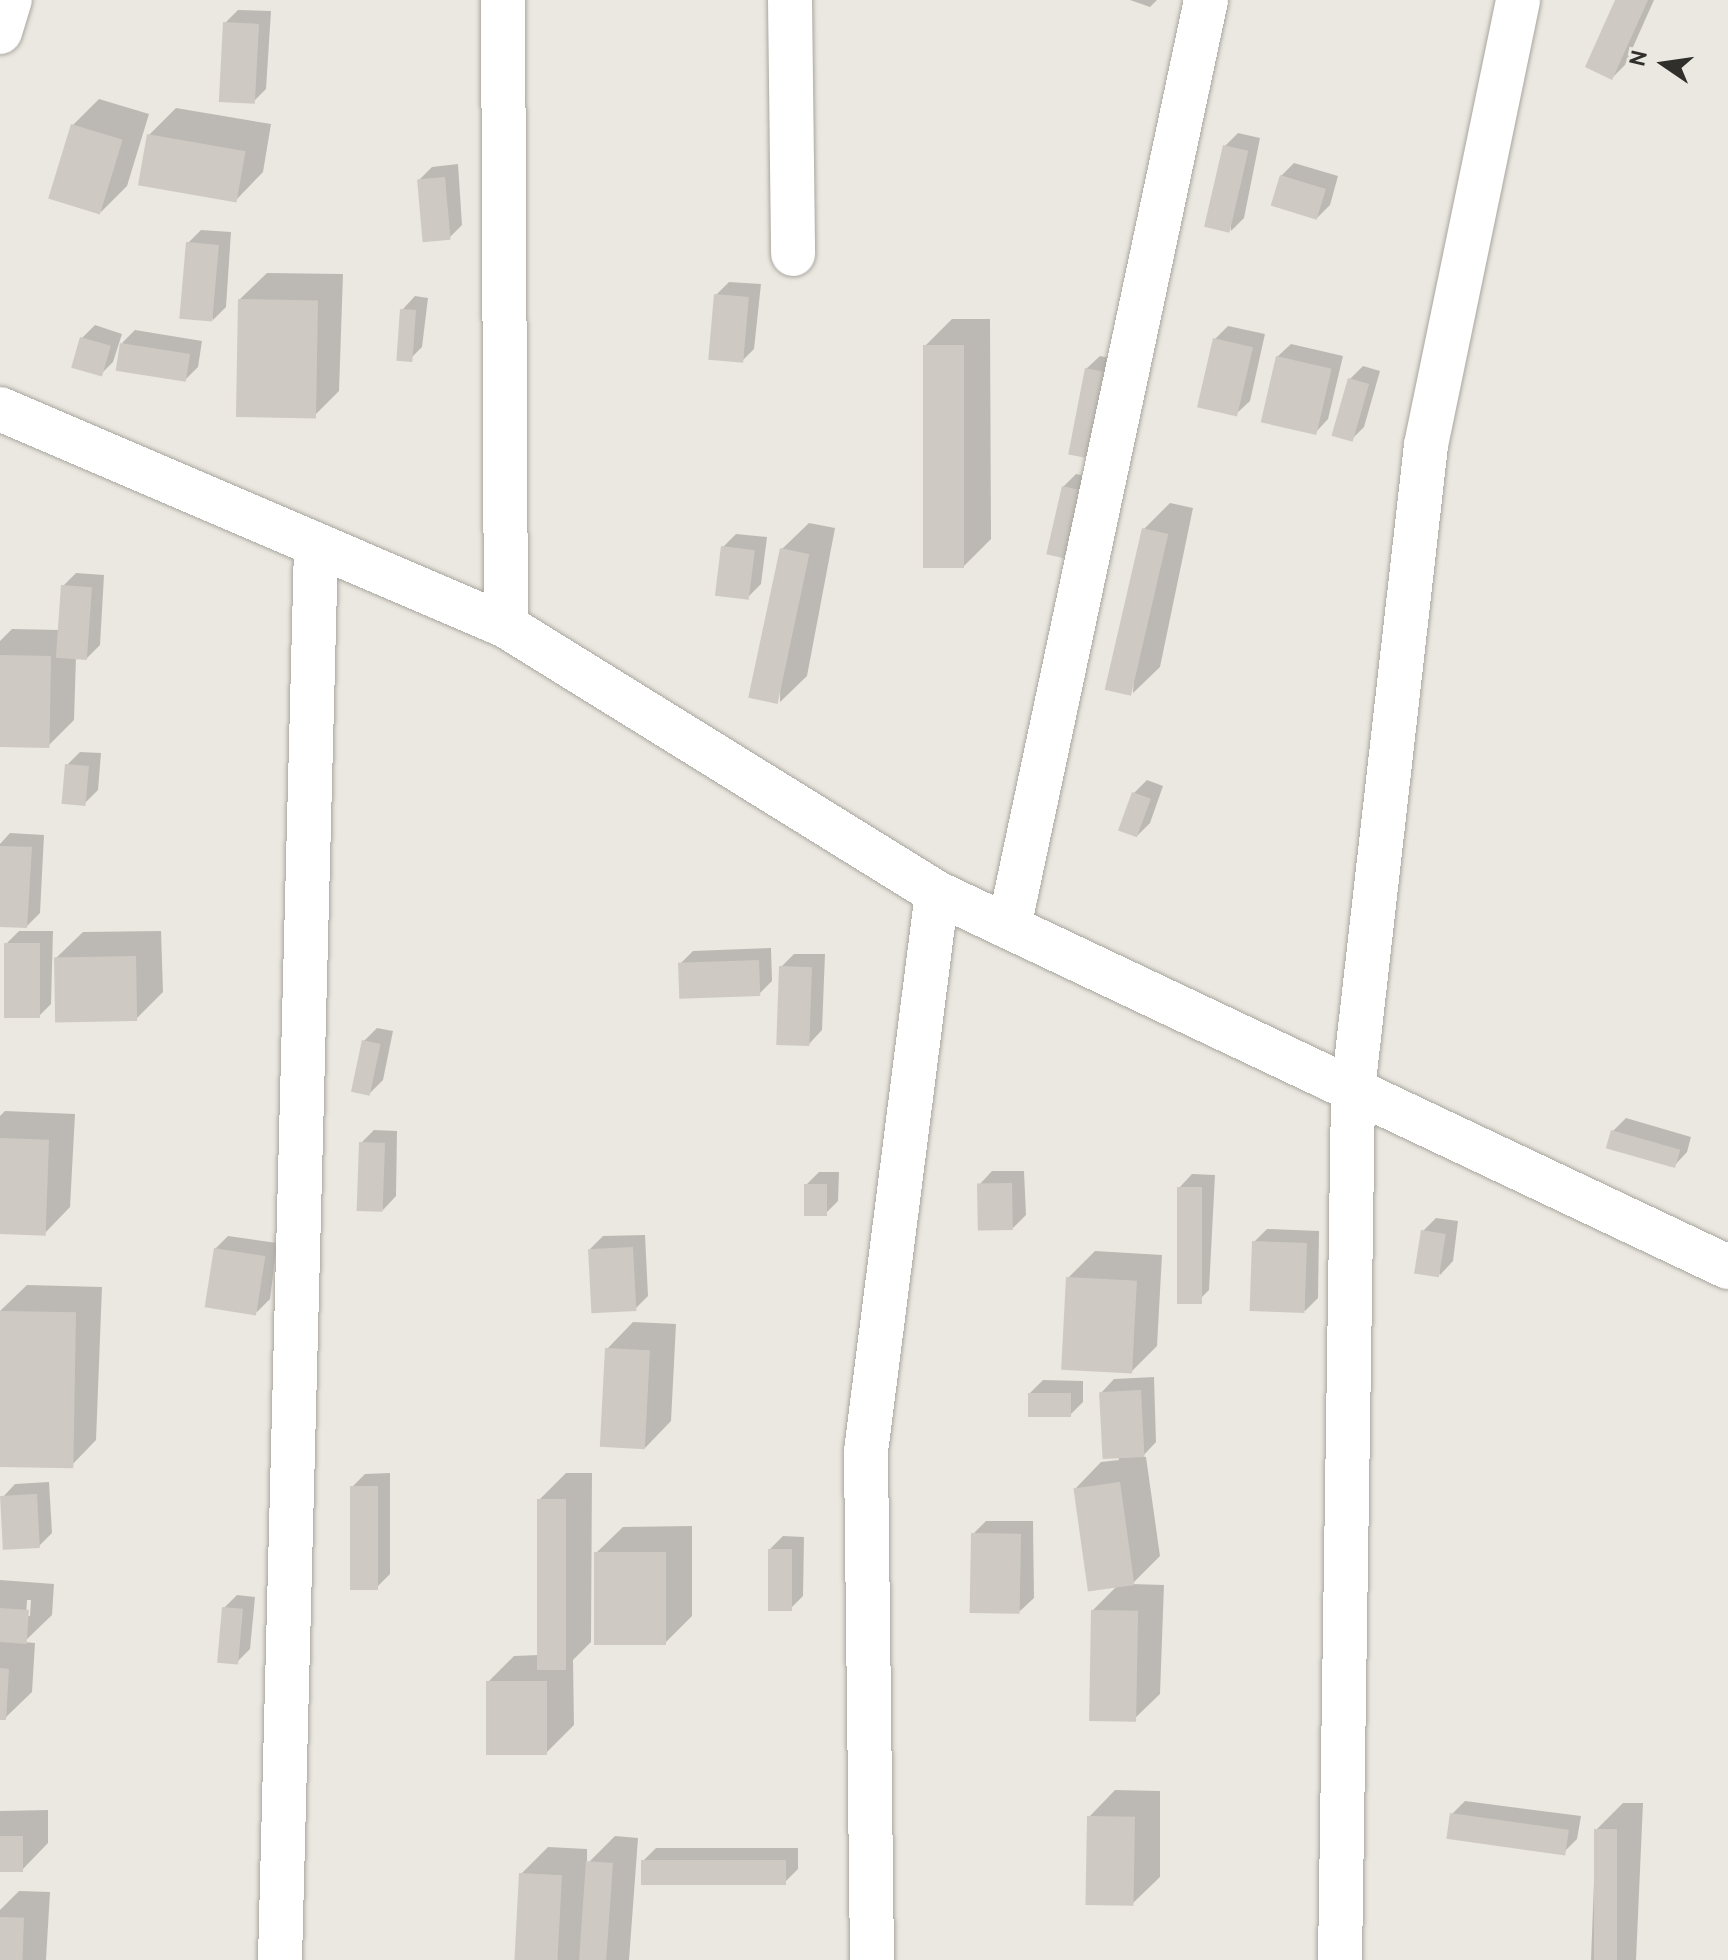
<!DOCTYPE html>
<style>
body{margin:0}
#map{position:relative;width:1728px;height:1960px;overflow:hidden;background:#ebe8e1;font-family:Overpass,sans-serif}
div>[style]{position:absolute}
.shadow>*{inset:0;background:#0003}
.building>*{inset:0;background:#cecac3;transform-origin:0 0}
.roads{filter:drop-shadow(0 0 2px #a9a69f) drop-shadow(0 0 2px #a9a69f)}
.street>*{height:44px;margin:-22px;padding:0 22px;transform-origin:22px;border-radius:22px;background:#fff}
span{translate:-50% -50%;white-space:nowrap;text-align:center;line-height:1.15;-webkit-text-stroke:6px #ebe8e1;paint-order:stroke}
.north{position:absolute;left:1624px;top:24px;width:80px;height:80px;-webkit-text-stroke:6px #ebe8e1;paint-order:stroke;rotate:283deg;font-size:22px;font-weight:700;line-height:32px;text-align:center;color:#302f2c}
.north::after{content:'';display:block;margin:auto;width:28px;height:36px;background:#302f2c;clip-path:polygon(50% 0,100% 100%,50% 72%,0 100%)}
</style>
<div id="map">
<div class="shadow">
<div style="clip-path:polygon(1130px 0,1157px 0,1150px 7px)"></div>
<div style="clip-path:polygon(1617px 0,1654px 0,1625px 65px,1612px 78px)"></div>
<div style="clip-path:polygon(238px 10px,271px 11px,266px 89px,253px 102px,225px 23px)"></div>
<div style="clip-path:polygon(99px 99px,149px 114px,127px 186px,101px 212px,73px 125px)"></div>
<div style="clip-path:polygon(176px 108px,271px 124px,263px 172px,237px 199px,149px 135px)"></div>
<div style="clip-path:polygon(1238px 133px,1260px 138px,1244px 218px,1231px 231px,1225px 146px)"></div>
<div style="clip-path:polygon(1294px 163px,1338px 176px,1330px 205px,1317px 218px,1281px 176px)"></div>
<div style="clip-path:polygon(458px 164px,462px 225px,449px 238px,419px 180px,432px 167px)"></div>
<div style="clip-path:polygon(201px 230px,231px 232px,226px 307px,213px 320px,188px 243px)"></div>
<div style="clip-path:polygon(267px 273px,343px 274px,339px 391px,313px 417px,240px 299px)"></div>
<div style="clip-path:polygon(729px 282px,761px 284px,754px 349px,741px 362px,716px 295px)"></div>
<div style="clip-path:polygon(415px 296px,428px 298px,422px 347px,409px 360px,402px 310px)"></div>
<div style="clip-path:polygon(952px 319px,990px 319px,991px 539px,964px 566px,925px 346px)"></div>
<div style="clip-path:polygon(95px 325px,122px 334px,113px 362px,100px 375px,82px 338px)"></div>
<div style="clip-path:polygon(1228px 326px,1265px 334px,1250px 401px,1236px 414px,1215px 339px)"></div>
<div style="clip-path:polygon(135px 330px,202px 341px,198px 367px,185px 380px,122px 343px)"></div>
<div style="clip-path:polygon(1291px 344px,1343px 356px,1328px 419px,1315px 433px,1277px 357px)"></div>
<div style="clip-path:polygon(1100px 356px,1123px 361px,1108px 444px,1086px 369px)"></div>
<div style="clip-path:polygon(1363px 366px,1380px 371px,1364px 427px,1351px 440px,1350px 379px)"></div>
<div style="clip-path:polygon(1076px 474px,1100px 479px,1082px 546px,1063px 487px)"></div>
<div style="clip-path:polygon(1170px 503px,1193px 508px,1160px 667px,1133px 693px,1144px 529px)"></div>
<div style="clip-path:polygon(809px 523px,835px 528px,807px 676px,780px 702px,782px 549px)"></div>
<div style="clip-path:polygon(736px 534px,767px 537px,761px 584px,748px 597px,723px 547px)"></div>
<div style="clip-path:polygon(76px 573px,104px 575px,100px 645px,87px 658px,76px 657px,74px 720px,48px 746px,0 745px,0 641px,12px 629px,60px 630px,63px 586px)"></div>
<div style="clip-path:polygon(80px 752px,101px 753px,98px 790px,85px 803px,67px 765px)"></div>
<div style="clip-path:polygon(1147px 780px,1163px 786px,1150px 823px,1137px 836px,1134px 793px)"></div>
<div style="clip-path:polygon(10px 833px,44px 835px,40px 913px,27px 926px,0 925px,0 844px)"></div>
<div style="clip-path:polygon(19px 931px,53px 931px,51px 1004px,38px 1017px,6px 944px)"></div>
<div style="clip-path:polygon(161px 931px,163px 992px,136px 1019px,56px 958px,83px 932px)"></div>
<div style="clip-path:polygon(771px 948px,772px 981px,759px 994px,680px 964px,693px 951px)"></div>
<div style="clip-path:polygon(794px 954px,825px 954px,822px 1030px,809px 1044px,781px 967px)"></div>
<div style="clip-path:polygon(377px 1028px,393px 1031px,383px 1080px,370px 1093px,364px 1041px)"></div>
<div style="clip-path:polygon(5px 1111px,75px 1114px,70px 1207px,44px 1234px,0 1232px,0 1116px)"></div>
<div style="clip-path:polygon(1626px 1118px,1691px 1137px,1687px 1152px,1674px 1166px,1613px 1131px)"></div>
<div style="clip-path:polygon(374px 1130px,397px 1131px,396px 1196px,383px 1210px,361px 1143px)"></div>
<div style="clip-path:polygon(992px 1171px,1024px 1171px,1026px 1215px,1013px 1228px,979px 1185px)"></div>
<div style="clip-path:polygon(819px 1172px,839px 1172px,838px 1201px,825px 1214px,806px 1185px)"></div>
<div style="clip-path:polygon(1192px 1174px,1215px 1175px,1209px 1290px,1196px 1303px,1179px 1188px)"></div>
<div style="clip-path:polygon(1436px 1218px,1458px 1221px,1453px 1261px,1440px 1275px,1423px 1231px)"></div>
<div style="clip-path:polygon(1267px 1229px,1319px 1231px,1318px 1298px,1305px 1311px,1254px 1242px)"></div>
<div style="clip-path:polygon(645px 1235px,648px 1296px,635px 1309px,590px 1249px,603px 1236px)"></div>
<div style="clip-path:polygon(228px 1236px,277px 1243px,270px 1299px,257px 1312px,215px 1249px)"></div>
<div style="clip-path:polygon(1095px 1251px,1162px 1255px,1157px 1346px,1131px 1372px,1068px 1278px)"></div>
<div style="clip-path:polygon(27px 1285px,102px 1287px,96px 1440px,70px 1467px,0 1465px,0 1311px)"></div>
<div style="clip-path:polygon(633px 1322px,676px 1324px,671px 1421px,645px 1448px,607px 1349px)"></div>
<div style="clip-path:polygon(1154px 1377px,1156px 1442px,1142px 1457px,1146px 1457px,1160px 1556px,1132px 1584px,1164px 1585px,1160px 1694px,1133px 1720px,1092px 1611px,1118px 1585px,1075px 1489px,1101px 1462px,1119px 1460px,1101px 1393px,1114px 1379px)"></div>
<div style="clip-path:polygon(1043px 1380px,1083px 1381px,1083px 1402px,1070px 1415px,1030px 1393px)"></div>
<div style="clip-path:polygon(390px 1473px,390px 1574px,377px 1587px,352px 1487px,365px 1474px)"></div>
<div style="clip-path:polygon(566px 1473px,592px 1473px,591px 1642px,573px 1660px,574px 1725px,547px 1752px,488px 1682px,514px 1656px,539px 1655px,539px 1500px)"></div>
<div style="clip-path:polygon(49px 1482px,52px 1533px,39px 1546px,2px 1498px,15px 1484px)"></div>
<div style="clip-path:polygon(986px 1521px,1033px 1521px,1034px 1598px,1020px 1611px,973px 1534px)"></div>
<div style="clip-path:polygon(692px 1526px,692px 1616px,665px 1643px,596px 1553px,623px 1527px)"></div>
<div style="clip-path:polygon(783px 1536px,804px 1537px,803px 1596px,790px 1609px,770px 1549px)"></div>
<div style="clip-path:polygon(evenodd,0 1580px,54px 1584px,52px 1615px,24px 1642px,35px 1643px,32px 1692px,5px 1718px,0 1718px,0 1580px,27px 1600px,31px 1600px,30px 1616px,26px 1616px,27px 1600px)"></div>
<div style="clip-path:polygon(237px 1595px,255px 1597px,250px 1649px,237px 1662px,224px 1608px)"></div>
<div style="clip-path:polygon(1115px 1790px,1160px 1791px,1160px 1877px,1133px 1903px,1089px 1817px)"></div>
<div style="clip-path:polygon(1465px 1801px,1581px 1816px,1577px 1839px,1564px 1852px,1452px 1814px)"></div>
<div style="clip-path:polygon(1623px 1803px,1643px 1803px,1636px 1960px,1591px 1960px,1596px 1830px)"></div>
<div style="clip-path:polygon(48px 1810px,48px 1843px,22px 1870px,0 1870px,0 1811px)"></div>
<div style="clip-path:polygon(615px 1836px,638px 1838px,629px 1960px,517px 1960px,521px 1874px,548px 1847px,587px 1849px,587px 1864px)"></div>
<div style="clip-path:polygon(656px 1848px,798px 1848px,798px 1869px,785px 1882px,643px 1861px)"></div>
<div style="clip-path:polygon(19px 1891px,50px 1892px,46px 1960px,0 1960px,0 1910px)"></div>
</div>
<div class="building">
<div style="clip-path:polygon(1615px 0,1648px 0,1612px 80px,1585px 67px)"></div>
<div style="left:223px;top:22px;width:36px;height:80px;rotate:3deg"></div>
<div style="left:71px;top:124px;width:54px;height:78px;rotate:17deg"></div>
<div style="left:147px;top:134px;width:100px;height:52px;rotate:10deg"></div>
<div style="left:1223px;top:145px;width:26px;height:84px;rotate:13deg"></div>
<div style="left:1280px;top:175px;width:48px;height:32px;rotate:17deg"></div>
<div style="left:445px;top:177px;width:63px;height:28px;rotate:85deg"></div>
<div style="left:186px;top:242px;width:33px;height:77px;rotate:5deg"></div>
<div style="left:714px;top:294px;width:35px;height:66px;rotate:5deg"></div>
<div style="left:238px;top:299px;width:80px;height:118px;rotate:1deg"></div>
<div style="left:400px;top:309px;width:16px;height:52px;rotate:4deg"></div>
<div style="left:80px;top:337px;width:32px;height:32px;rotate:16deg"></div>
<div style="left:1213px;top:338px;width:41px;height:71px;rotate:13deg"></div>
<div style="left:120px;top:343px;width:71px;height:28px;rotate:9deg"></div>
<div style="left:923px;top:345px;width:41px;height:223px"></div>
<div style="left:1276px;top:356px;width:57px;height:68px;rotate:13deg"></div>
<div style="left:1085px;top:368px;width:26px;height:88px;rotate:11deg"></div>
<div style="left:1348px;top:378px;width:22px;height:60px;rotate:16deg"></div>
<div style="left:1062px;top:486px;width:27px;height:70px;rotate:13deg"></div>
<div style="left:1142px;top:528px;width:27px;height:166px;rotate:13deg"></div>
<div style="left:721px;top:546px;width:34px;height:50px;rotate:7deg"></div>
<div style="left:780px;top:548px;width:30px;height:153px;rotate:12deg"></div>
<div style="left:61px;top:585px;width:31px;height:73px;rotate:4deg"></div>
<div style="left:0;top:655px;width:51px;height:92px;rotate:1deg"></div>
<div style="left:65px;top:764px;width:24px;height:40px;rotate:5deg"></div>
<div style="left:1132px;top:792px;width:20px;height:41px;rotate:20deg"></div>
<div style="clip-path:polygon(0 846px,32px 847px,27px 928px,0 927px)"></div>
<div style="left:4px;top:943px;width:36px;height:75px"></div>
<div style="left:136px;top:956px;width:65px;height:82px;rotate:89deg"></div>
<div style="left:759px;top:960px;width:36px;height:81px;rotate:88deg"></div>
<div style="left:779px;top:966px;width:33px;height:79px;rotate:2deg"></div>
<div style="left:362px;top:1040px;width:19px;height:53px;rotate:12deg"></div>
<div style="left:1611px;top:1130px;width:72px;height:19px;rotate:16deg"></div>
<div style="left:0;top:1138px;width:49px;height:96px;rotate:2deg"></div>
<div style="left:359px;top:1142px;width:26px;height:69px;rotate:2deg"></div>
<div style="left:1012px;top:1183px;width:47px;height:35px;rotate:89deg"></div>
<div style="left:804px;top:1184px;width:23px;height:32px"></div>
<div style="left:1177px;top:1187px;width:25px;height:117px"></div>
<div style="left:1421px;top:1230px;width:25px;height:44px;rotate:9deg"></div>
<div style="left:1252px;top:1241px;width:55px;height:70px;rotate:2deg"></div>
<div style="left:633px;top:1247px;width:64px;height:45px;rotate:87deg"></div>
<div style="left:214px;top:1248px;width:52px;height:60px;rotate:9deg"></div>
<div style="left:1066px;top:1277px;width:71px;height:93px;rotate:3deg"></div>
<div style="left:0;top:1311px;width:76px;height:156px;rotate:1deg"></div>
<div style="left:605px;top:1348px;width:45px;height:99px;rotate:3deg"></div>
<div style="left:1141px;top:1390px;width:67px;height:42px;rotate:87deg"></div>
<div style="left:1028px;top:1393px;width:43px;height:24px"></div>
<div style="left:1120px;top:1482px;width:104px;height:47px;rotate:82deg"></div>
<div style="left:350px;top:1486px;width:28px;height:104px"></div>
<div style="left:37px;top:1494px;width:54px;height:37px;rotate:87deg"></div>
<div style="left:537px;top:1499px;width:29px;height:171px"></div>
<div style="left:971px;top:1533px;width:50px;height:80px;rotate:1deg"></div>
<div style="left:768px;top:1549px;width:24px;height:62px"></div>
<div style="left:666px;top:1552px;width:93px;height:72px;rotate:90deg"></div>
<div style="left:222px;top:1607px;width:21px;height:56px;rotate:5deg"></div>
<div style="left:0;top:1608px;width:29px;height:34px;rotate:4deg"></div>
<div style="left:1091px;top:1610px;width:47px;height:111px;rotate:1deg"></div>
<div style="clip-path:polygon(0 1668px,9px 1669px,6px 1720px,0 1720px)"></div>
<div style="left:486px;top:1681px;width:61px;height:74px"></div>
<div style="left:1450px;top:1813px;width:120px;height:26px;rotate:8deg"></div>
<div style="left:1087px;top:1816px;width:48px;height:89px;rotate:1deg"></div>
<div style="left:1594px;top:1829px;width:23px;height:131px"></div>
<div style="left:0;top:1836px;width:23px;height:36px"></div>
<div style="left:641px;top:1860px;width:145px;height:25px"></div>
<div style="left:586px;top:1861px;width:27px;height:99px;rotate:4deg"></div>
<div style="left:519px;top:1873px;width:43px;height:87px;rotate:3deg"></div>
<div style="left:0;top:1917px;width:24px;height:43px;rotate:2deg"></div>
</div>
<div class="roads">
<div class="street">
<div style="left:503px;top:0;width:626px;rotate:89.73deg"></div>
<div style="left:790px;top:0;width:254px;rotate:89.3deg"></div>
<div style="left:0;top:32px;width:34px;rotate:-73deg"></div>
<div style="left:0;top:409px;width:551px;rotate:23.21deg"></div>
<div style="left:506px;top:626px;width:507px;rotate:31.78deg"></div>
<div style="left:937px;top:893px;width:875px;rotate:25.31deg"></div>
<div style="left:1009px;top:927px;width:948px;rotate:-78deg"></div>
<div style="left:280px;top:1960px;width:1415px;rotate:-88.54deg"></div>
<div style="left:872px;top:1960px;width:509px;rotate:-90.68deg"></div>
<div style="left:866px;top:1451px;width:562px;rotate:-82.75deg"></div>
<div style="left:1340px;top:1960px;width:870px;rotate:-89.14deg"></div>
<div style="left:1353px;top:1090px;width:649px;rotate:-83.54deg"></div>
<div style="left:1426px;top:445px;width:454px;rotate:-78.3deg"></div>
</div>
</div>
<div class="north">N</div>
</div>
